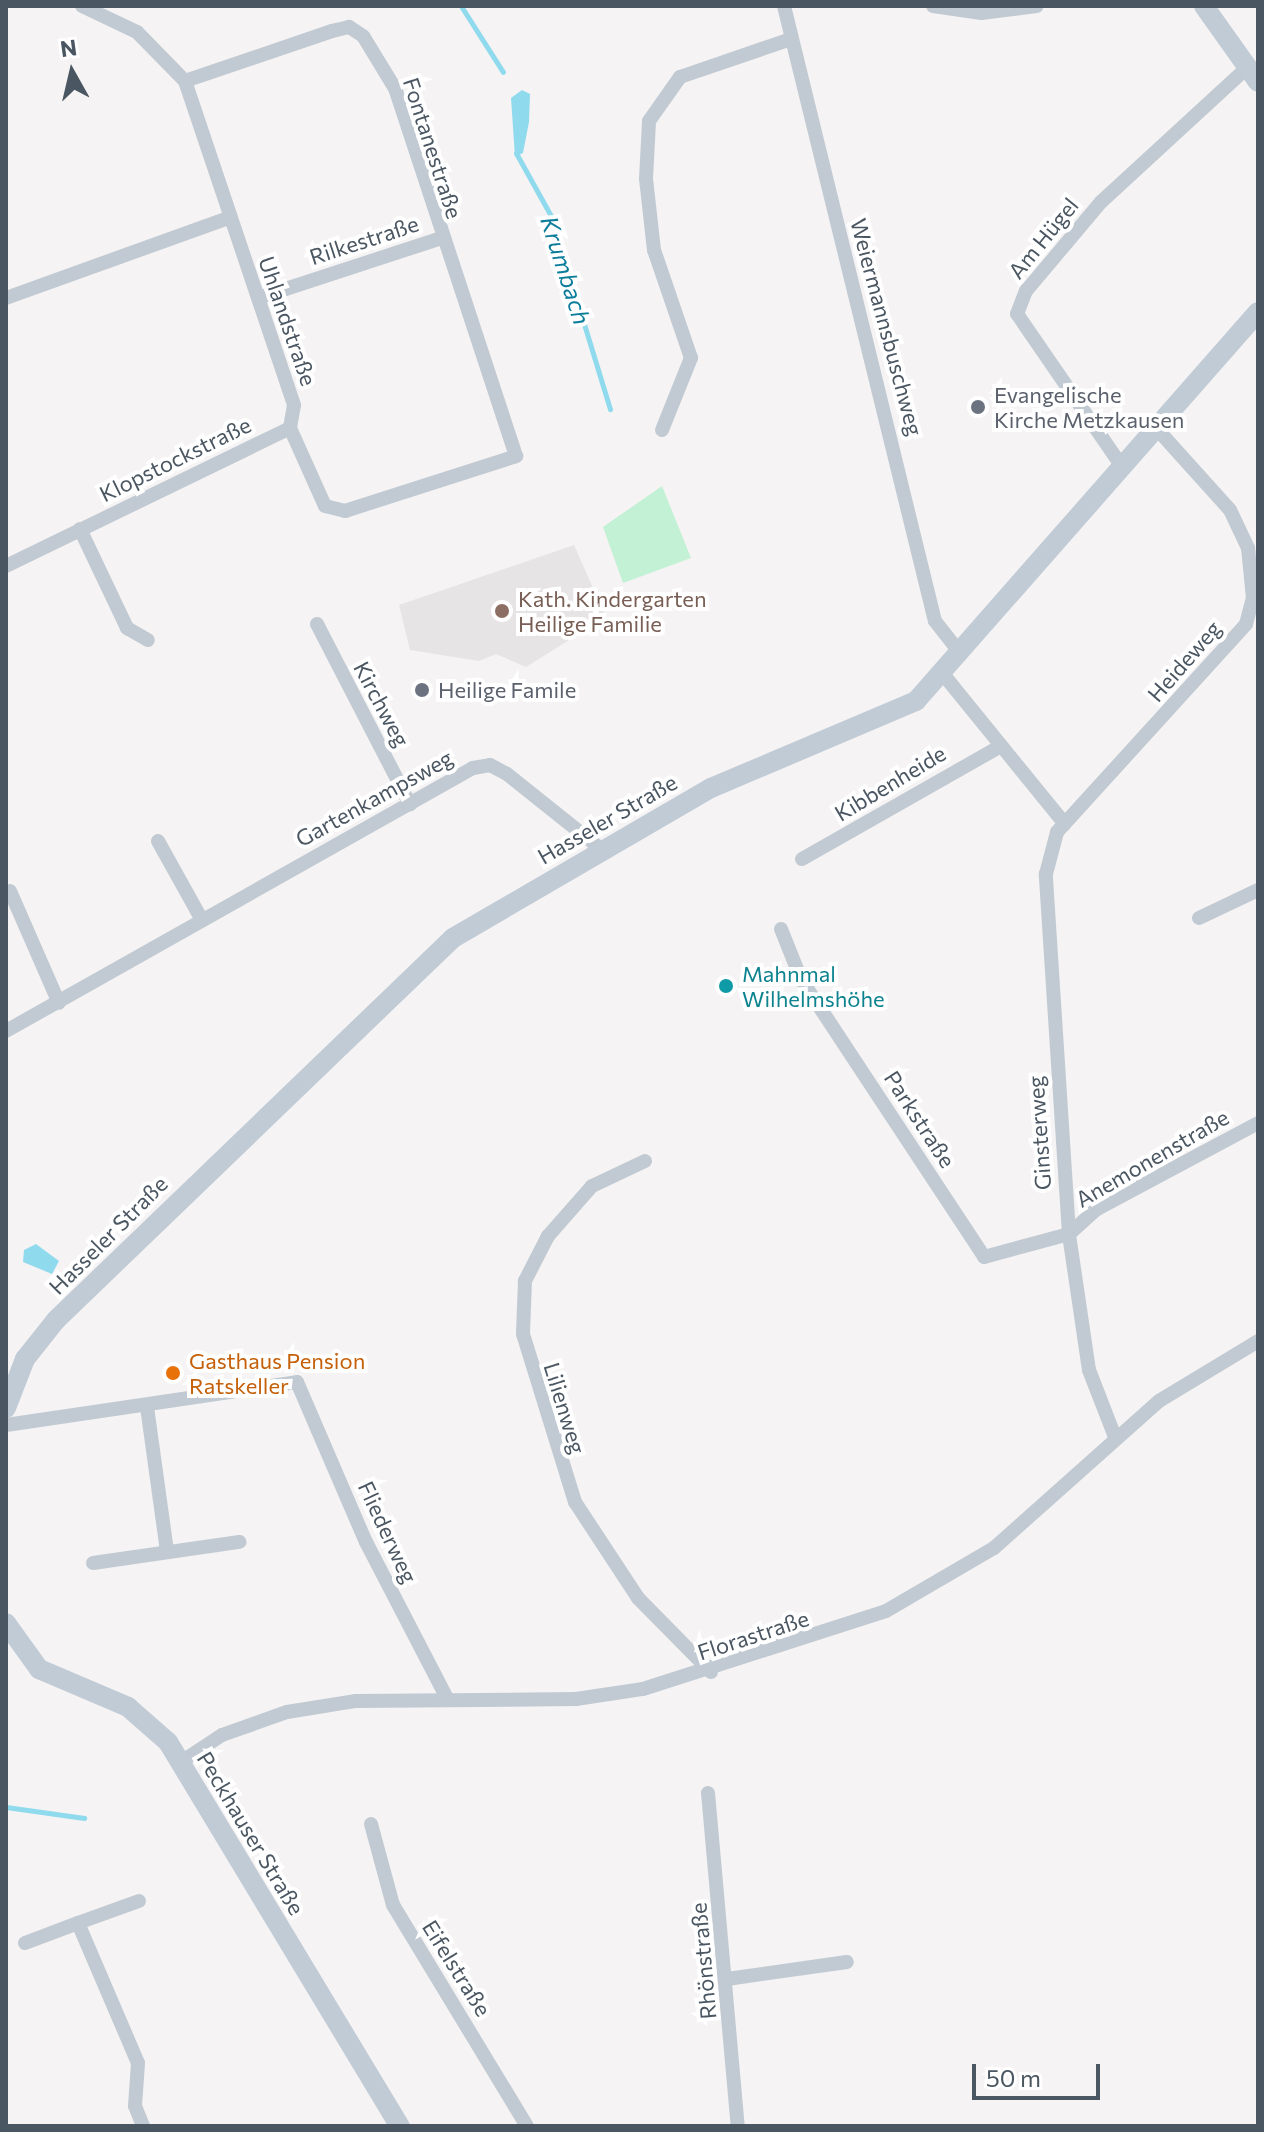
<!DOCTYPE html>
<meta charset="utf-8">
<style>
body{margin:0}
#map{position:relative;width:1264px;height:2132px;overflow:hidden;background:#f5f3f3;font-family:Commissioner,sans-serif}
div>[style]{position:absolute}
.education>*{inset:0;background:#e6e4e5}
.green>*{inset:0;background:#c3f1d5}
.water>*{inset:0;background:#90daee}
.stream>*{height:5px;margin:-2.5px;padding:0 2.5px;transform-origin:2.5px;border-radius:2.5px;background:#90daee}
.street>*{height:14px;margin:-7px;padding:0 7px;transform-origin:7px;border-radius:7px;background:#c1cad2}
.secondary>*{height:20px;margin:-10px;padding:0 10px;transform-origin:10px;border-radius:10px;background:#c1cbd6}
.dots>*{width:22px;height:22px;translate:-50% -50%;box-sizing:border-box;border:4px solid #fff;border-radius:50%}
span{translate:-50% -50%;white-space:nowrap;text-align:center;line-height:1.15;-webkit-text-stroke:8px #fff;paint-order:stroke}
.street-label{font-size:22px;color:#4a5661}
.worship-label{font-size:22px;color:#5b616d}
.left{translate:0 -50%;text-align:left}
.education-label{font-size:22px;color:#785e54}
.culture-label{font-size:22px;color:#0d838f}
.food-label{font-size:22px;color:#c56008}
.water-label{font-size:24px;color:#0c7c9b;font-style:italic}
.frame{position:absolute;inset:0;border:8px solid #4a5661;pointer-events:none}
.north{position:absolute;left:32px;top:32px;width:80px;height:80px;-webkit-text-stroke:6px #fff;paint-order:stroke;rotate:352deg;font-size:22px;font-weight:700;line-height:32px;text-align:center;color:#4a5661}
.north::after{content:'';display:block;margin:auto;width:28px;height:36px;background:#4a5661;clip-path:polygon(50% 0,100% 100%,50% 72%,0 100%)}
.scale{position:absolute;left:972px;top:2064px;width:128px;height:36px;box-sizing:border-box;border:4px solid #4a5661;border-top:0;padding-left:10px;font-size:24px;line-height:28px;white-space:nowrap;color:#4a5661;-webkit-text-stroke:6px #fff;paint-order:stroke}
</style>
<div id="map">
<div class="education">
<div style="clip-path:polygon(574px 545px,606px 617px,526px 667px,496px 654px,479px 661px,410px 650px,399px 605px)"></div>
</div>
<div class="green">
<div style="clip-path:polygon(662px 486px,691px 558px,623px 583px,603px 527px)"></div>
</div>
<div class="water">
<div style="clip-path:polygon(522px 90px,530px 94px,529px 122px,523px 153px,515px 157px,511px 98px)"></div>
<div style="clip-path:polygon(36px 1244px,59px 1261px,52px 1274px,23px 1262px,24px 1250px)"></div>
</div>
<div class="stream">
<div style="left:461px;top:6px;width:78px;rotate:57.5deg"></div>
<div style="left:516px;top:153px;width:72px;rotate:60.9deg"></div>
<div style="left:551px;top:216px;width:202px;rotate:73deg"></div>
<div style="left:6px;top:1807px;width:79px;rotate:8deg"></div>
</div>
<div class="street">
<div style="left:82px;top:6px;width:61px;rotate:25.3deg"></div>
<div style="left:137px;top:32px;width:69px;rotate:45.6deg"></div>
<div style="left:185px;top:81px;width:342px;rotate:71.4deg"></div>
<div style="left:294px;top:405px;width:23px;rotate:100deg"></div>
<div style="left:290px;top:428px;width:85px;rotate:65.8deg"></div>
<div style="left:325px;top:506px;width:21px;rotate:14deg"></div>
<div style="left:345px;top:511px;width:180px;rotate:-17.8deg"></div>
<div style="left:516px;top:456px;width:385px;rotate:-108.2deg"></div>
<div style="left:396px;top:90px;width:63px;rotate:-121.4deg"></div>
<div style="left:363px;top:36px;width:17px;rotate:-147deg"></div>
<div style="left:349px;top:27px;width:17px;rotate:167deg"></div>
<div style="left:332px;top:31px;width:155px;rotate:161.2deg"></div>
<div style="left:784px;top:6px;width:633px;rotate:76.21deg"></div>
<div style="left:935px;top:621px;width:42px;rotate:51.8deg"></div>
<div style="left:933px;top:6px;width:49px;rotate:8.3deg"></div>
<div style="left:981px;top:13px;width:56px;rotate:-7.1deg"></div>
<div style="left:6px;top:298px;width:236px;rotate:-19.8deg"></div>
<div style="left:258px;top:298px;width:190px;rotate:-18.1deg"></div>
<div style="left:662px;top:430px;width:78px;rotate:-68.1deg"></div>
<div style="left:691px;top:358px;width:114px;rotate:-108.9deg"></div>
<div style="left:654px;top:250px;width:71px;rotate:-96.4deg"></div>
<div style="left:646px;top:179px;width:58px;rotate:-87deg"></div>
<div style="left:649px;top:121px;width:54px;rotate:-54.8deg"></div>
<div style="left:680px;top:77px;width:114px;rotate:-18.9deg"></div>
<div style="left:1123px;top:468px;width:187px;rotate:-124.5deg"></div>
<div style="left:1017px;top:314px;width:25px;rotate:-69deg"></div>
<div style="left:1026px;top:291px;width:116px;rotate:-49.9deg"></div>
<div style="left:1101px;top:202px;width:200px;rotate:-42.6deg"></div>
<div style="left:80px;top:529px;width:110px;rotate:64.6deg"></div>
<div style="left:127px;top:628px;width:24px;rotate:30deg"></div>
<div style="left:6px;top:566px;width:316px;rotate:-25.9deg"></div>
<div style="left:317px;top:624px;width:203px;rotate:62.7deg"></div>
<div style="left:943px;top:674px;width:193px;rotate:50.9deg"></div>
<div style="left:158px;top:841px;width:90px;rotate:60.9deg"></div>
<div style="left:802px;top:859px;width:229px;rotate:-29.6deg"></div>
<div style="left:10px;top:891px;width:122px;rotate:66.4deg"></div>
<div style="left:1199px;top:918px;width:65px;rotate:-25.4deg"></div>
<div style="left:781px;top:929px;width:54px;rotate:68.2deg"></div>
<div style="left:801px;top:979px;width:333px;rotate:56.6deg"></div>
<div style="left:984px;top:1257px;width:88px;rotate:-15.1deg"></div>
<div style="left:1069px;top:1234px;width:38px;rotate:-42deg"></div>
<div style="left:1097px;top:1209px;width:183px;rotate:-28.1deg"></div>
<div style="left:6px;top:1031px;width:536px;rotate:-29.39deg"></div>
<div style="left:473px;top:768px;width:17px;rotate:-10deg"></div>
<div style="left:490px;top:765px;width:19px;rotate:28deg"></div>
<div style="left:507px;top:774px;width:120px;rotate:38.6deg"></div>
<div style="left:645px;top:1161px;width:59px;rotate:154.7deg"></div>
<div style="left:592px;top:1186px;width:67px;rotate:131.3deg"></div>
<div style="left:548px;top:1236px;width:51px;rotate:117.1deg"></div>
<div style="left:525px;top:1281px;width:53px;rotate:92.2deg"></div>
<div style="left:523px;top:1334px;width:176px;rotate:72.8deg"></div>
<div style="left:575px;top:1502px;width:115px;rotate:56.7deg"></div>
<div style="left:638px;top:1598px;width:104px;rotate:45.4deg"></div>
<div style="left:147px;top:1407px;width:145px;rotate:82.1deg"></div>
<div style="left:6px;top:1425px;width:294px;rotate:-8.4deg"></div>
<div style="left:297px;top:1382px;width:174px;rotate:66.7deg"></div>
<div style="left:366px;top:1542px;width:176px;rotate:62.6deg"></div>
<div style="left:1115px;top:1437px;width:72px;rotate:-111.2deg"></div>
<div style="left:1089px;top:1370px;width:137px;rotate:-98.4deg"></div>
<div style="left:1069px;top:1234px;width:361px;rotate:-93.7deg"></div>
<div style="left:1046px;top:874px;width:43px;rotate:-75.3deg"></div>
<div style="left:1057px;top:832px;width:281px;rotate:-47.7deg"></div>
<div style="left:1246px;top:624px;width:27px;rotate:-75deg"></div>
<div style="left:1253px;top:598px;width:50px;rotate:-95.7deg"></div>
<div style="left:1248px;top:548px;width:42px;rotate:-115.3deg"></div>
<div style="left:1230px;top:510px;width:109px;rotate:-132deg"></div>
<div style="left:93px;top:1563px;width:148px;rotate:-8.2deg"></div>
<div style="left:181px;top:1762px;width:49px;rotate:-33.4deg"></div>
<div style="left:222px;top:1735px;width:69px;rotate:-19.5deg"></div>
<div style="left:287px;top:1712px;width:70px;rotate:-9.1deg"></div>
<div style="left:356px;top:1701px;width:220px;rotate:-0.5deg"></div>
<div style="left:576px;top:1699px;width:68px;rotate:-8.5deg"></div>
<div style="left:643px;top:1689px;width:255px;rotate:-17.8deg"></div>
<div style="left:886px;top:1611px;width:125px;rotate:-30.3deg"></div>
<div style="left:994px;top:1548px;width:221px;rotate:-41.7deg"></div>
<div style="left:1159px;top:1401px;width:116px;rotate:-31.2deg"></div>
<div style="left:708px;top:1793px;width:334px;rotate:84.9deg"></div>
<div style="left:371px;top:1824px;width:84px;rotate:74.8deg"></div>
<div style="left:393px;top:1905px;width:258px;rotate:58.8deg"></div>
<div style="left:139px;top:1901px;width:65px;rotate:160.2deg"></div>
<div style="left:78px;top:1923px;width:152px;rotate:66.8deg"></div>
<div style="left:138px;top:2063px;width:43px;rotate:94deg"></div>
<div style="left:135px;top:2106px;width:22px;rotate:68deg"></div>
<div style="left:25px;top:1943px;width:57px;rotate:-20.7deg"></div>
<div style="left:727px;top:1979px;width:121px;rotate:-8.1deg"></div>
</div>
<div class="secondary">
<div style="left:1204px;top:6px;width:93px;rotate:54.6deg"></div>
<div style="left:6px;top:1408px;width:53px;rotate:-68.8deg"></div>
<div style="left:25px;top:1359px;width:50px;rotate:-51.5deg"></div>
<div style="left:56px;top:1320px;width:551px;rotate:-43.9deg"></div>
<div style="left:453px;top:938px;width:298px;rotate:-30.2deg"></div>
<div style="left:711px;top:788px;width:223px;rotate:-23deg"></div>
<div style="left:916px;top:701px;width:518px;rotate:-48.68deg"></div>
<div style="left:6px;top:1623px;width:57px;rotate:54.3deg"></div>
<div style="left:39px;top:1669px;width:97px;rotate:23.1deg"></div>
<div style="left:128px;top:1707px;width:53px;rotate:41.2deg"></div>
<div style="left:168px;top:1742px;width:449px;rotate:58.9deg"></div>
</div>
<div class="dots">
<div style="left:978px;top:407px;background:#6b7280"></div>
<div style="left:502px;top:611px;background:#8d6e63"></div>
<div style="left:422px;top:690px;background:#6b7280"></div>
<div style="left:726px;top:986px;background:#0f9aa8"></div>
<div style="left:173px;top:1373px;background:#e8710a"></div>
</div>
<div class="street-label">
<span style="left:433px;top:148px;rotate:72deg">Fontanestraße</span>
<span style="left:1043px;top:238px;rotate:-51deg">Am Hügel</span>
<span style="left:364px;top:240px;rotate:-18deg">Rilkestraße</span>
<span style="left:288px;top:321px;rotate:71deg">Uhlandstraße</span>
<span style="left:887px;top:327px;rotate:75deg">Weiermannsbuschweg</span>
<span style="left:175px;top:459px;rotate:-26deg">Klopstockstraße</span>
<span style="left:1184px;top:661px;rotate:-49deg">Heideweg</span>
<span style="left:382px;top:704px;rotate:62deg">Kirchweg</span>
<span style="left:890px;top:783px;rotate:-31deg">Kibbenheide</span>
<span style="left:374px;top:798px;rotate:-29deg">Gartenkampsweg</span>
<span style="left:607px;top:819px;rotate:-30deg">Hasseler Straße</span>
<span style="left:920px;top:1119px;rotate:57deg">Parkstraße</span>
<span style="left:1039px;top:1133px;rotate:-94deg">Ginsterweg</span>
<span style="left:1152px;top:1158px;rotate:-30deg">Anemonenstraße</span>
<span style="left:108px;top:1235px;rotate:-45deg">Hasseler Straße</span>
<span style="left:565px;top:1408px;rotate:73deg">Lilienweg</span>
<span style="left:388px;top:1532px;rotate:65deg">Fliederweg</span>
<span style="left:753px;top:1635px;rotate:-18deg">Florastraße</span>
<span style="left:251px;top:1833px;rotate:59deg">Peckhauser Straße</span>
<span style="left:703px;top:1961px;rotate:-95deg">Rhönstraße</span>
<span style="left:457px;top:1968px;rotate:58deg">Eifelstraße</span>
</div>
<div class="worship-label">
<span class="left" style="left:994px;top:407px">Evangelische<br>Kirche Metzkausen</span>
<span class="left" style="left:438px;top:690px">Heilige Famile</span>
</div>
<div class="education-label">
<span class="left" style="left:518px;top:611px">Kath. Kindergarten<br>Heilige Familie</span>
</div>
<div class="culture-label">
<span class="left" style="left:742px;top:986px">Mahnmal<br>Wilhelmshöhe</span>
</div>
<div class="food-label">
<span class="left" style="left:189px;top:1373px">Gasthaus Pension<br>Ratskeller</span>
</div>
<div class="water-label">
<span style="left:566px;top:270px;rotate:72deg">Krumbach</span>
</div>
<div class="frame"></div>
<div class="north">N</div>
<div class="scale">50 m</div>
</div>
